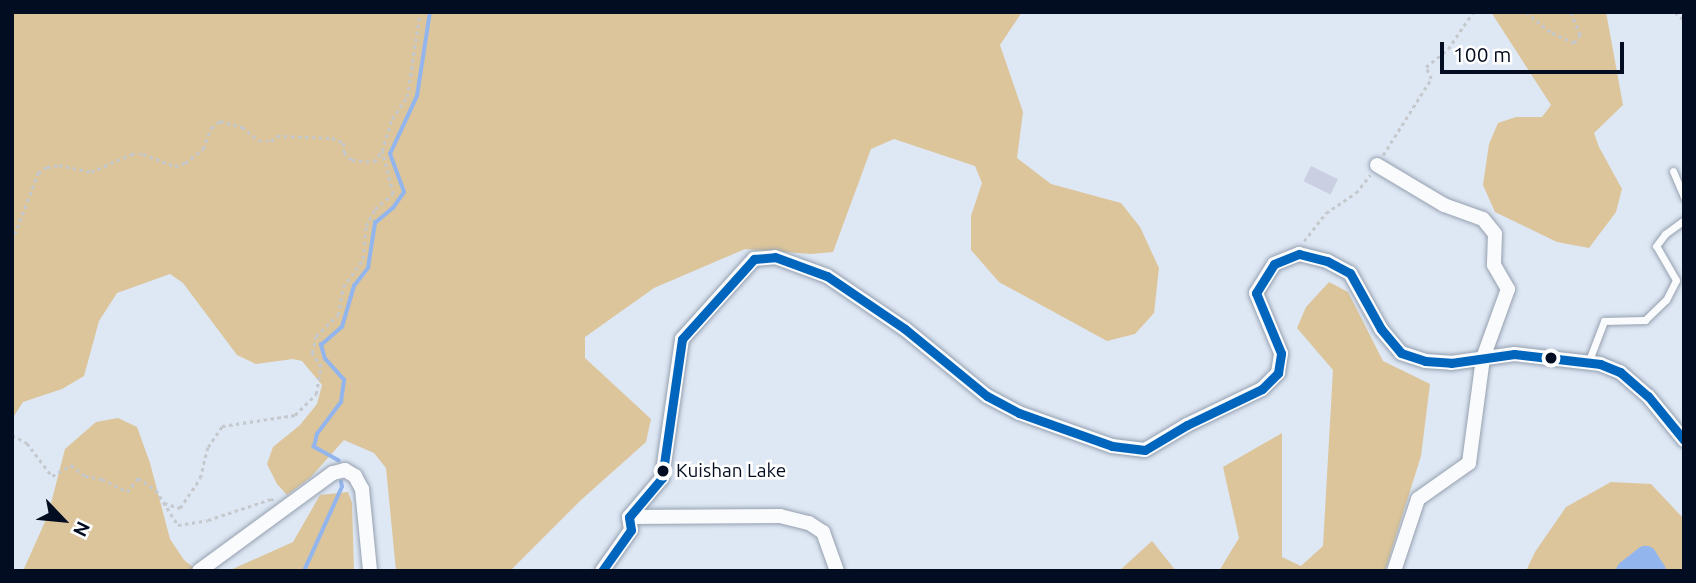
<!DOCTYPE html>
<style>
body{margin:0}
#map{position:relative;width:1696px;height:583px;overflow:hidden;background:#dee7f4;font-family:Ubuntu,sans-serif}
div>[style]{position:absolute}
.forest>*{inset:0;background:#dcc59a}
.stream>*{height:3.5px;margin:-1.75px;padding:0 1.75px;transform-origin:1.75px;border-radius:1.75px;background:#92b5ed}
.river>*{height:23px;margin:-11.5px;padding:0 11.5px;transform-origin:11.5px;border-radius:11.5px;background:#92b5ed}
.building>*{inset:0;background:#cacfe2;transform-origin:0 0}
.path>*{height:2.5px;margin-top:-1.25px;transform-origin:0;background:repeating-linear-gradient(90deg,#c5c9ce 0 3.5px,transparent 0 7px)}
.roads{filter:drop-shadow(0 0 2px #95a0af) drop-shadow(0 0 2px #95a0af)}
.lane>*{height:7px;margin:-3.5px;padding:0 3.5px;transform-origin:3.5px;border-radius:3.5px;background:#fafbfd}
.street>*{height:14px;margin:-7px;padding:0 7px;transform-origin:7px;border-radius:7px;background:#fafbfd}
.bus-1>*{height:9px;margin:-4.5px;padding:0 4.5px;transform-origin:4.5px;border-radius:4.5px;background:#0065bd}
.dots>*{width:19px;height:19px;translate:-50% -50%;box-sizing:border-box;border:4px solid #fff;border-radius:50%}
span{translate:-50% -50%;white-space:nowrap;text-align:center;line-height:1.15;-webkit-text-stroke:5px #fff;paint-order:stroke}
.bus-label{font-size:19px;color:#030d21}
.left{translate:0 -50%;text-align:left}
.frame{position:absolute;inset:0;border:14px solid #030d21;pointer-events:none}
.north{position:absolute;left:28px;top:485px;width:70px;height:70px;-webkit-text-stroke:5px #fff;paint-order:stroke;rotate:116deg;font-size:19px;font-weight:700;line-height:28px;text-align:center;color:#030d21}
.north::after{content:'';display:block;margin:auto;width:24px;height:32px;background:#030d21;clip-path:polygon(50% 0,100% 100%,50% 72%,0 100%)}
.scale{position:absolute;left:1440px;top:42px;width:184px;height:32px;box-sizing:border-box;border:4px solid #030d21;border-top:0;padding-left:9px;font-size:21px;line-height:24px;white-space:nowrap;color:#030d21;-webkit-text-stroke:5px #fff;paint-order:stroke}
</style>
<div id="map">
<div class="forest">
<div style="clip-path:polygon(12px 12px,1022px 12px,1000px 45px,1023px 112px,1017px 158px,1051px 184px,1121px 203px,1140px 227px,1159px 268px,1154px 313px,1135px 334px,1107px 341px,999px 282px,971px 250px,971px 216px,982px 183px,975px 166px,894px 139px,871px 149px,833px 252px,811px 254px,745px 249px,654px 288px,585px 337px,585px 358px,651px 419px,646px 442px,581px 500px,510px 571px,396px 571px,386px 468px,374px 453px,344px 440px,310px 478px,287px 495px,277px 484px,267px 464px,273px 447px,300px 425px,317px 404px,322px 385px,302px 361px,293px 359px,256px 364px,237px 355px,183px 283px,170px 274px,117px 293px,99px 321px,84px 376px,62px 389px,23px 402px,12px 419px)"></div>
<div style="clip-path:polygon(1491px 12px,1606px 12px,1623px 105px,1594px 133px,1599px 147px,1622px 189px,1616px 212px,1589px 248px,1557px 242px,1495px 212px,1483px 185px,1489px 144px,1498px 123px,1516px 117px,1542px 117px,1551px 105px)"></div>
<div style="clip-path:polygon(1329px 282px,1348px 292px,1383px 361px,1430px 384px,1421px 456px,1385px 571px,1219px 571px,1239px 538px,1223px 467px,1282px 433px,1282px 557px,1301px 566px,1323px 546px,1333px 370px,1297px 328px,1306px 307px)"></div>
<div style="clip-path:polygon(118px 418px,137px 427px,150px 463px,170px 539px,184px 560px,198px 571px,23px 571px,48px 515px,65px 449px,96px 422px)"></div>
<div style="clip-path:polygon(1611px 482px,1651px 484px,1684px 519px,1684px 571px,1526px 571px,1535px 552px,1566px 507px)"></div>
<div style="clip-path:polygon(348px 492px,352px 503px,354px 571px,228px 571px,293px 542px,320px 495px)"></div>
<div style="clip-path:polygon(1152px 541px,1176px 571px,1119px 571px)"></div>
</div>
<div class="stream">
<div style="left:339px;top:461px;width:29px;rotate:-151deg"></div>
<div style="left:314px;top:447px;width:13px;rotate:-77deg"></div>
<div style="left:317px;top:434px;width:40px;rotate:-53deg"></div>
<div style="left:341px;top:402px;width:22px;rotate:-82deg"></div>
<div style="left:344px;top:380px;width:28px;rotate:-132deg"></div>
<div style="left:325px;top:359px;width:15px;rotate:-106deg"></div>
<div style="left:321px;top:345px;width:28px;rotate:-41deg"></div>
<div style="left:342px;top:327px;width:43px;rotate:-73.7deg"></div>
<div style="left:354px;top:286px;width:23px;rotate:-52deg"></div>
<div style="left:368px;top:268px;width:46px;rotate:-81.2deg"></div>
<div style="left:375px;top:223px;width:23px;rotate:-40deg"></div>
<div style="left:393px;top:208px;width:19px;rotate:-55deg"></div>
<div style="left:404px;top:192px;width:40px;rotate:-110.2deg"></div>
<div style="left:390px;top:154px;width:64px;rotate:-65deg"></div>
<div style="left:417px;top:96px;width:85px;rotate:-81.2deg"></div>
<div style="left:304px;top:571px;width:92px;rotate:-65.7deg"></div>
<div style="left:342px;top:487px;width:5px;rotate:-101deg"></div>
</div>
<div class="river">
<div style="left:1627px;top:571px;width:23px;rotate:-38deg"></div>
<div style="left:1645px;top:557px;width:17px;rotate:57deg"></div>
</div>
<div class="building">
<div style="left:1311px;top:166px;width:30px;height:17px;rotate:26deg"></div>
</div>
<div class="path">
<div style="left:1526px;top:12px;width:33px;rotate:39deg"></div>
<div style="left:1552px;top:33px;width:24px;rotate:24deg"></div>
<div style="left:1574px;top:43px;width:10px;rotate:-53deg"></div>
<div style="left:1580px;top:35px;width:25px;rotate:-113deg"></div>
<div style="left:1675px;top:12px;width:12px;rotate:42deg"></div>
<div style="left:1383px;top:155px;width:90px;rotate:-57.7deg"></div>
<div style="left:1431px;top:79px;width:13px;rotate:-113deg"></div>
<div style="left:1426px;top:67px;width:28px;rotate:-39deg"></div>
<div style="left:1448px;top:49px;width:45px;rotate:-56deg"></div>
<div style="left:12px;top:241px;width:73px;rotate:-69.1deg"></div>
<div style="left:38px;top:173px;width:11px;rotate:-34deg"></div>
<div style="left:47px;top:167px;width:12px;rotate:-9deg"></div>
<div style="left:59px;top:165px;width:33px;rotate:12deg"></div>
<div style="left:91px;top:172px;width:45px;rotate:-23.7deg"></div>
<div style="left:132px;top:154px;width:11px"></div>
<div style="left:143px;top:154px;width:34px;rotate:21deg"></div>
<div style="left:175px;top:166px;width:10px;rotate:-17deg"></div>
<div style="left:185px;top:163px;width:23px;rotate:-38deg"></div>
<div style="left:203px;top:149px;width:22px;rotate:-69deg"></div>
<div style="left:211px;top:128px;width:11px;rotate:-38deg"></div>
<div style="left:220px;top:121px;width:23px;rotate:15deg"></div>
<div style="left:242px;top:127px;width:22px;rotate:39deg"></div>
<div style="left:259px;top:141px;width:12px"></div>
<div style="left:271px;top:141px;width:8px;rotate:-40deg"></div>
<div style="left:277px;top:136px;width:55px;rotate:2.1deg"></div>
<div style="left:332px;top:138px;width:13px;rotate:23deg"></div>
<div style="left:344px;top:143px;width:9px;rotate:90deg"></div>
<div style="left:344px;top:152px;width:11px;rotate:45deg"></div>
<div style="left:352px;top:160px;width:22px;rotate:5deg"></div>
<div style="left:374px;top:162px;width:12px;rotate:-55deg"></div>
<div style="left:1304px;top:241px;width:36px;rotate:-52deg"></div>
<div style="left:1326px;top:213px;width:36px;rotate:-34deg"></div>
<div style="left:1356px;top:193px;width:23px;rotate:-52deg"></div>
<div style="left:12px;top:435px;width:17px;rotate:28deg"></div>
<div style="left:27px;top:443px;width:41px;rotate:52.9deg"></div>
<div style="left:52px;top:476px;width:22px;rotate:-30deg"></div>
<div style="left:71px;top:465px;width:18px;rotate:38deg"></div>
<div style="left:85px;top:476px;width:17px;rotate:10deg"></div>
<div style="left:102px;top:479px;width:28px;rotate:27deg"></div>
<div style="left:127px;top:492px;width:18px;rotate:-52deg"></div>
<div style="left:138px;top:478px;width:22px;rotate:34deg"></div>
<div style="left:156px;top:490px;width:41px;rotate:57.8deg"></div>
<div style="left:178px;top:525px;width:30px;rotate:-9deg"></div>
<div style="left:208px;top:520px;width:66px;rotate:-18.4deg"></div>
<div style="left:271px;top:499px;width:3px;rotate:18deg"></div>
<div style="left:164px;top:503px;width:17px;rotate:17deg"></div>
<div style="left:180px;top:508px;width:36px;rotate:-56deg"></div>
<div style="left:200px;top:478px;width:32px;rotate:-76deg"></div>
<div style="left:208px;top:447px;width:25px;rotate:-56deg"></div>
<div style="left:222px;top:426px;width:74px;rotate:-8.6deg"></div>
<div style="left:295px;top:415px;width:30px;rotate:-45deg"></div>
<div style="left:316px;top:394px;width:27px;rotate:-80deg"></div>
<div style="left:321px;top:367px;width:17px;rotate:-123deg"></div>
<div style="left:312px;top:353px;width:17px;rotate:-77deg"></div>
<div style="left:316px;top:336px;width:30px;rotate:-44deg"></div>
<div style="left:338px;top:315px;width:28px;rotate:-80deg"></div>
<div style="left:343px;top:287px;width:34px;rotate:-54deg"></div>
<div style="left:363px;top:259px;width:33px;rotate:-85deg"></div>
<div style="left:366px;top:226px;width:19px;rotate:-62deg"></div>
<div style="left:375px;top:209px;width:23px;rotate:-40deg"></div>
<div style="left:393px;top:194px;width:44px;rotate:-104.3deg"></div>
<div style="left:382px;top:151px;width:34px;rotate:-73deg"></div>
<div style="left:392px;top:119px;width:27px;rotate:-56deg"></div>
<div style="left:407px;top:97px;width:86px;rotate:-81.3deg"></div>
</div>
<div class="roads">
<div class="lane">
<div style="left:1673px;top:171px;width:28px;rotate:67deg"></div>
<div style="left:1588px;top:363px;width:45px;rotate:-69.1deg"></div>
<div style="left:1604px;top:321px;width:41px;rotate:-1.4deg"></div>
<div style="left:1645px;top:320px;width:29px;rotate:-44deg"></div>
<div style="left:1666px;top:300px;width:22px;rotate:-63deg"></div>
<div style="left:1676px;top:280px;width:39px;rotate:-120deg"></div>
<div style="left:1656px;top:246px;width:15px;rotate:-53deg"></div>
<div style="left:1665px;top:234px;width:24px;rotate:-36deg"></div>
</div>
<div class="street">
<div style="left:1377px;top:165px;width:78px;rotate:30.8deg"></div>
<div style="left:1444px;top:205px;width:41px;rotate:19.7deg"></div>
<div style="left:1483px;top:219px;width:19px;rotate:51deg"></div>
<div style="left:1495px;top:234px;width:31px;rotate:92deg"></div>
<div style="left:1494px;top:265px;width:28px;rotate:60deg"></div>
<div style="left:1508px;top:289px;width:73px;rotate:109.9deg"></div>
<div style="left:1483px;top:358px;width:106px;rotate:97.6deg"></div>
<div style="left:1469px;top:463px;width:62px;rotate:144.8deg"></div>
<div style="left:1418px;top:499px;width:76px;rotate:108.4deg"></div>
<div style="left:629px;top:517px;width:151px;rotate:-0.4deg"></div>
<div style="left:780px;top:516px;width:30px;rotate:14deg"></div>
<div style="left:809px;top:523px;width:17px;rotate:33deg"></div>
<div style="left:823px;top:532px;width:41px;rotate:70.3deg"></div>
<div style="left:199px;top:571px;width:166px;rotate:-36.2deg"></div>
<div style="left:333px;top:473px;width:12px;rotate:-14deg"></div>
<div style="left:345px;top:470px;width:12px;rotate:31deg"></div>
<div style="left:355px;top:476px;width:15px;rotate:62deg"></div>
<div style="left:362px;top:489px;width:82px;rotate:84.4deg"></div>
<div style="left:602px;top:571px;width:50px;rotate:-54.7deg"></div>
<div style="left:631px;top:530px;width:13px;rotate:-99deg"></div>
<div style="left:629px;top:517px;width:51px;rotate:-49.8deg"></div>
<div style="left:662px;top:478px;width:140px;rotate:-81.8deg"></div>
<div style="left:682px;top:339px;width:108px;rotate:-48deg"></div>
<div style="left:754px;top:259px;width:21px;rotate:-5deg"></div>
<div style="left:775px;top:257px;width:55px;rotate:20.1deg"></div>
<div style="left:827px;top:276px;width:94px;rotate:34.2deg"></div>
<div style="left:905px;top:329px;width:106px;rotate:39.3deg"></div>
<div style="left:987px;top:396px;width:36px;rotate:28deg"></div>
<div style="left:1019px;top:413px;width:99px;rotate:19.5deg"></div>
<div style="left:1112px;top:446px;width:33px;rotate:7deg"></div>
<div style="left:1145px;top:450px;width:49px;rotate:-30.8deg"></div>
<div style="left:1187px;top:425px;width:83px;rotate:-25.6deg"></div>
<div style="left:1262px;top:389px;width:23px;rotate:-45deg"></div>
<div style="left:1278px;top:373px;width:20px;rotate:-81deg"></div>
<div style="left:1281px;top:353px;width:65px;rotate:-112.6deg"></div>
<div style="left:1256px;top:293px;width:34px;rotate:-58deg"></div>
<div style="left:1274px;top:264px;width:27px;rotate:-22deg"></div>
<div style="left:1299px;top:254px;width:29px;rotate:14deg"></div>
<div style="left:1327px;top:261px;width:26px;rotate:28deg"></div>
<div style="left:1350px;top:273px;width:64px;rotate:61deg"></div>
<div style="left:1381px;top:329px;width:31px;rotate:50deg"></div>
<div style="left:1401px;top:353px;width:25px;rotate:18deg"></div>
<div style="left:1425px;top:361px;width:26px;rotate:4deg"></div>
<div style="left:1451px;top:363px;width:64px;rotate:-8.1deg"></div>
<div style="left:1514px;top:354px;width:87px;rotate:6.6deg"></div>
<div style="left:1600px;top:364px;width:22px;rotate:22deg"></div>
<div style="left:1620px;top:372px;width:37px;rotate:41deg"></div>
<div style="left:1648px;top:396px;width:57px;rotate:50.7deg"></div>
</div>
</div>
<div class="bus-1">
<div style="left:602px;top:571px;width:50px;rotate:-54.7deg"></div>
<div style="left:631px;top:530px;width:13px;rotate:-99deg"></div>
<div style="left:629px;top:517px;width:51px;rotate:-49.8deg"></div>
<div style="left:662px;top:478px;width:140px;rotate:-81.8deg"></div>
<div style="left:682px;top:339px;width:108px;rotate:-48deg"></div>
<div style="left:754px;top:259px;width:21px;rotate:-5deg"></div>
<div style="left:775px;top:257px;width:55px;rotate:20.1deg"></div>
<div style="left:827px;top:276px;width:94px;rotate:34.2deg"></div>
<div style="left:905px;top:329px;width:106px;rotate:39.3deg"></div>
<div style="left:987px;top:396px;width:36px;rotate:28deg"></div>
<div style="left:1019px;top:413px;width:99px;rotate:19.5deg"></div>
<div style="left:1112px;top:446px;width:33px;rotate:7deg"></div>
<div style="left:1145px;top:450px;width:49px;rotate:-30.8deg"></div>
<div style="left:1187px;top:425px;width:83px;rotate:-25.6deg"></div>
<div style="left:1262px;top:389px;width:23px;rotate:-45deg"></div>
<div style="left:1278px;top:373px;width:20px;rotate:-81deg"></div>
<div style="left:1281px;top:353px;width:65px;rotate:-112.6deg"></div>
<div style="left:1256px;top:293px;width:34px;rotate:-58deg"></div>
<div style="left:1274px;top:264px;width:27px;rotate:-22deg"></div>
<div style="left:1299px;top:254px;width:29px;rotate:14deg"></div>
<div style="left:1327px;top:261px;width:26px;rotate:28deg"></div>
<div style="left:1350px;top:273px;width:64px;rotate:61deg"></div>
<div style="left:1381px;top:329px;width:31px;rotate:50deg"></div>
<div style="left:1401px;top:353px;width:25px;rotate:18deg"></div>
<div style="left:1425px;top:361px;width:26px;rotate:4deg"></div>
<div style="left:1451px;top:363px;width:64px;rotate:-8.1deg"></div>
<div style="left:1514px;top:354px;width:87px;rotate:6.6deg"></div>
<div style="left:1600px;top:364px;width:22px;rotate:22deg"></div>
<div style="left:1620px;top:372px;width:37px;rotate:41deg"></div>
<div style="left:1648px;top:396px;width:57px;rotate:50.7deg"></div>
</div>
<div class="dots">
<div style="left:1551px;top:358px;background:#030d21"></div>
<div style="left:663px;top:471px;background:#030d21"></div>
</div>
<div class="bus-label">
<span class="left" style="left:676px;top:471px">Kuishan Lake</span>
</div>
<div class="frame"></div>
<div class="north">N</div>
<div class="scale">100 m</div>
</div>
